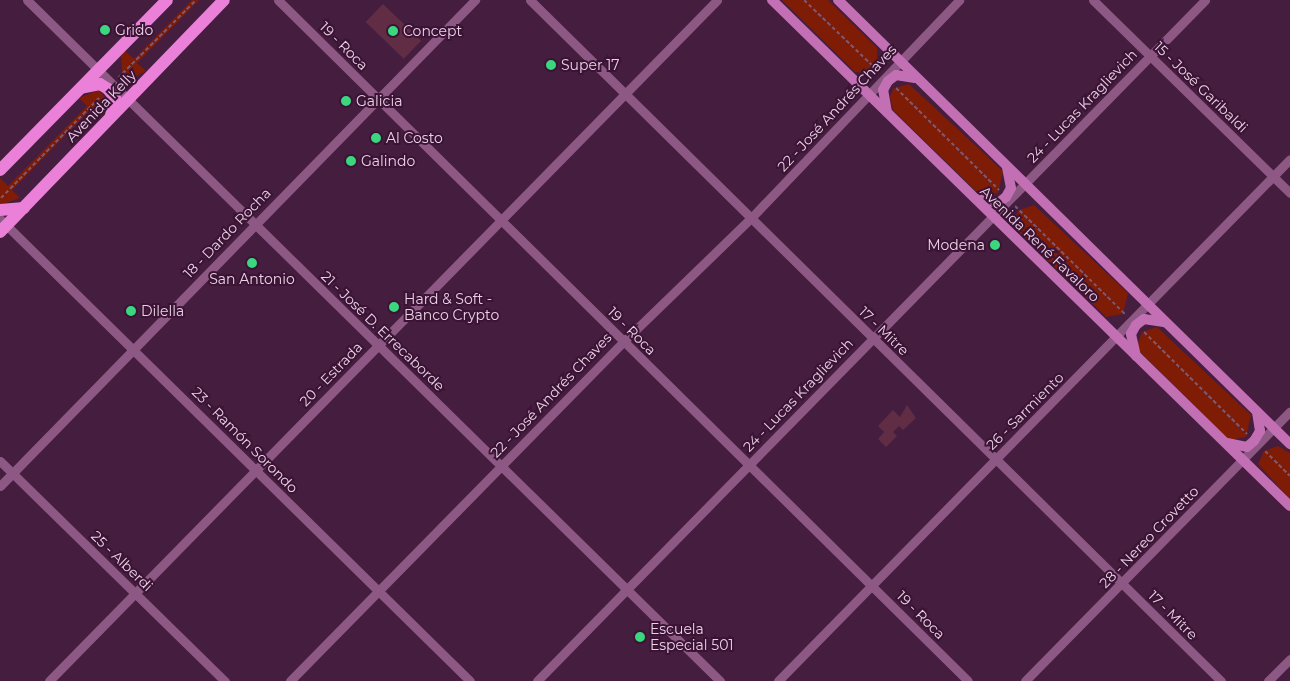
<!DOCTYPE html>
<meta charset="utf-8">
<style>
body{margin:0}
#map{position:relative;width:1290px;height:681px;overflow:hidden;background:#451d3f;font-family:Montserrat,sans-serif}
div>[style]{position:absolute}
.green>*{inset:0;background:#7f1c06}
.building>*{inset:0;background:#602d44;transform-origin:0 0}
.path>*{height:2px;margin-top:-1px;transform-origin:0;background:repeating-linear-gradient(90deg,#7b5875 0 4px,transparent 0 6.5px)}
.street>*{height:9px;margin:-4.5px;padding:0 4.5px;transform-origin:4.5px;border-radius:4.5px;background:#8d5984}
.secondary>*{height:10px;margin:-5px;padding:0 5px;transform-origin:5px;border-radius:5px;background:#c26fb4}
.primary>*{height:12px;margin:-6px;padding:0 6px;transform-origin:6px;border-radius:6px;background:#eb80d9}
.dots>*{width:14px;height:14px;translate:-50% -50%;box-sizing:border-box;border:2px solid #3a1335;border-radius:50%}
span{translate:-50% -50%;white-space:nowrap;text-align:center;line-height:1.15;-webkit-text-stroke:4px #3a1335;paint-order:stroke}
.poi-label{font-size:14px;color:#ecd2e6}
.left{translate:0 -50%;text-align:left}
.right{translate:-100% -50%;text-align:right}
.street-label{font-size:14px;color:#ecd2e6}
</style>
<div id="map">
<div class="green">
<div style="clip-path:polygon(192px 0,199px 0,137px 63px,146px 71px,131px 79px,122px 76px,121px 56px,125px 51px,134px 59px)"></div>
<div style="clip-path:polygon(782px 0,828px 0,877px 48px,877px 64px,867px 73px,855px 72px)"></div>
<div style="clip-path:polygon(909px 84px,1003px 171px,998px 193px,981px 196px,893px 110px,890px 96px,894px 88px)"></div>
<div style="clip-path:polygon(99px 90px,105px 98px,104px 113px,99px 118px,90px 110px,12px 190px,20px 198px,0 205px,0 178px,8px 186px,87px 106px,79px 98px)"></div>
<div style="clip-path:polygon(1034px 205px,1128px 293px,1123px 314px,1106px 317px,1018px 231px,1015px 217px,1019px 210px)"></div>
<div style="clip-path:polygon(1157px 327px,1251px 415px,1246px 437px,1229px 440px,1141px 353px,1137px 346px,1142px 332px)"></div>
<div style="clip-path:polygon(1278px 446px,1290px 453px,1290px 499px,1258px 464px,1264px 451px)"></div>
</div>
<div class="building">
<div style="left:383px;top:4px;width:53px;height:25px;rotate:44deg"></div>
<div style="clip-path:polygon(907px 405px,916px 418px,903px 430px,899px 426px,893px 432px,897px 436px,886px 447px,878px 439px,884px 432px,878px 426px,893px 410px,900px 417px)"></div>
</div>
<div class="path">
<div style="left:804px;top:0;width:103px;rotate:43.8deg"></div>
<div style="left:118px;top:78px;width:110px;rotate:-45deg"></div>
<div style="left:896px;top:88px;width:145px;rotate:44.7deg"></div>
<div style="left:1px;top:198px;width:140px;rotate:-45.6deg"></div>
<div style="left:1015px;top:206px;width:156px;rotate:44.5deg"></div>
<div style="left:1144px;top:332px;width:145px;rotate:44.7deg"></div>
<div style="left:1265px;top:451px;width:35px;rotate:45deg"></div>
</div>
<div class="street">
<div style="left:27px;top:0;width:972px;rotate:44.5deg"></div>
<div style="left:278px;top:0;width:969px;rotate:44.62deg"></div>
<div style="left:530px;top:0;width:970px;rotate:44.58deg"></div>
<div style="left:1093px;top:0;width:276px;rotate:44.4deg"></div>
<div style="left:0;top:219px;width:659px;rotate:44.51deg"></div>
<div style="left:0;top:461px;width:315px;rotate:44.4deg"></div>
<div style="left:0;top:486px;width:680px;rotate:-45.66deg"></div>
<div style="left:49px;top:681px;width:954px;rotate:-45.55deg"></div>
<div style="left:290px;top:681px;width:475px;rotate:-45.5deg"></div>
<div style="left:623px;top:342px;width:177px;rotate:-44.1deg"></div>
<div style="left:750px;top:219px;width:303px;rotate:-46.3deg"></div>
<div style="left:537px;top:681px;width:954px;rotate:-45.55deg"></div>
<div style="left:778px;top:681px;width:731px;rotate:-45.55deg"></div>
<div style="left:1025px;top:681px;width:378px;rotate:-45.5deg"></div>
<div style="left:1268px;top:681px;width:31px;rotate:-45deg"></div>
</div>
<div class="secondary">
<div style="left:772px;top:0;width:724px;rotate:44.33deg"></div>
<div style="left:838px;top:0;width:634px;rotate:44.49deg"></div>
<div style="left:887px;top:112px;width:22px;rotate:-100deg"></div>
<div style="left:883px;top:90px;width:10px;rotate:-61deg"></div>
<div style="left:888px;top:81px;width:10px;rotate:-37deg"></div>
<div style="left:896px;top:75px;width:19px;rotate:9deg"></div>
<div style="left:976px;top:199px;width:22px;rotate:10deg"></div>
<div style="left:998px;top:203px;width:10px;rotate:-37deg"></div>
<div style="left:1006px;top:197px;width:10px;rotate:-61deg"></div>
<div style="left:1011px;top:188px;width:20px;rotate:-101deg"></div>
<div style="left:1136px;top:356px;width:23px;rotate:-103deg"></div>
<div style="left:1131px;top:334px;width:10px;rotate:-61deg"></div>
<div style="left:1136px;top:325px;width:10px;rotate:-37deg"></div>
<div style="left:1144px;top:319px;width:20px;rotate:9deg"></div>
<div style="left:1227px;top:443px;width:20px;rotate:11deg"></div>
<div style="left:1247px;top:447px;width:9px;rotate:-41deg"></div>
<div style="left:1254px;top:441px;width:12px;rotate:-59deg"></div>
<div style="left:1260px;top:431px;width:19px;rotate:-99deg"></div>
</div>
<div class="primary">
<div style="left:81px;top:88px;width:19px;rotate:-12deg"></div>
<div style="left:100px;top:84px;width:9px;rotate:32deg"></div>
<div style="left:108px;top:89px;width:11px;rotate:52deg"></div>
<div style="left:115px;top:98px;width:18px;rotate:103deg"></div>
<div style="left:0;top:170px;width:238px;rotate:-45.5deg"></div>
<div style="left:0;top:210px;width:24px;rotate:-5deg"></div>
<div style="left:0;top:232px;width:322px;rotate:-46deg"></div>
</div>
<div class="dots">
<div style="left:105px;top:30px;background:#3ad77f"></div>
<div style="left:393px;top:31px;background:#3ad77f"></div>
<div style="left:551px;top:65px;background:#3ad77f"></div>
<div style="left:346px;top:101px;background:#3ad77f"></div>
<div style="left:376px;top:138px;background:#3ad77f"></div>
<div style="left:351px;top:161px;background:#3ad77f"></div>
<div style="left:995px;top:245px;background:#3ad77f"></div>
<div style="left:252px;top:263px;background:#3ad77f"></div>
<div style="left:394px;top:307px;background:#3ad77f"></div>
<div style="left:131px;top:311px;background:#3ad77f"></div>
<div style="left:640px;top:637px;background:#3ad77f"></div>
</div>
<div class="poi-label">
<span class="left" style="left:115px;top:30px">Grido</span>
<span class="left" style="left:403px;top:31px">Concept</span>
<span class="left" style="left:561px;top:65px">Super 17</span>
<span class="left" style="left:356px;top:101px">Galicia</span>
<span class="left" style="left:386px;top:138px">Al Costo</span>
<span class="left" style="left:361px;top:161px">Galindo</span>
<span class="right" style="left:985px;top:245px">Modena</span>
<span style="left:252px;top:279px">San Antonio</span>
<span class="left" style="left:404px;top:307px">Hard &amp; Soft -<br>Banco Crypto</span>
<span class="left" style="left:141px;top:311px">Dilella</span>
<span class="left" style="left:650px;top:637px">Escuela<br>Especial 501</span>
</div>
<div class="street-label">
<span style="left:344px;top:46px;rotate:45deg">19 - Roca</span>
<span style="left:1201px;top:87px;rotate:44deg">15 - José Garibaldi</span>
<span style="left:101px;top:106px;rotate:-46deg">Avenida Kelly</span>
<span style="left:1082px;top:106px;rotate:-46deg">24 - Lucas Kraglievich</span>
<span style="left:837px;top:108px;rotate:-47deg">22 - José Andrés Chaves</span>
<span style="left:227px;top:233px;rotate:-46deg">18 - Dardo Rocha</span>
<span style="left:1040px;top:244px;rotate:44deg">Avenida René Favaloro</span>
<span style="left:383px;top:331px;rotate:44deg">21 - José D. Errecaborde</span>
<span style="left:632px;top:331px;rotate:45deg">19 - Roca</span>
<span style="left:884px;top:331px;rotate:44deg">17 - Mitre</span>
<span style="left:331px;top:374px;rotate:-46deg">20 - Estrada</span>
<span style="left:551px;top:395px;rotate:-46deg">22 - José Andrés Chaves</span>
<span style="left:798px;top:395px;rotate:-46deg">24 - Lucas Kraglievich</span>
<span style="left:1025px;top:411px;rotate:-45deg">26 - Sarmiento</span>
<span style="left:245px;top:440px;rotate:45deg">23 - Ramón Sorondo</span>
<span style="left:1149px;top:537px;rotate:-46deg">28 - Nereo Crovetto</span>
<span style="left:122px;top:561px;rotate:44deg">25 - Alberdi</span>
<span style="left:921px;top:615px;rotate:45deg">19 - Roca</span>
<span style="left:1173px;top:615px;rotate:45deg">17 - Mitre</span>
</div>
</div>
